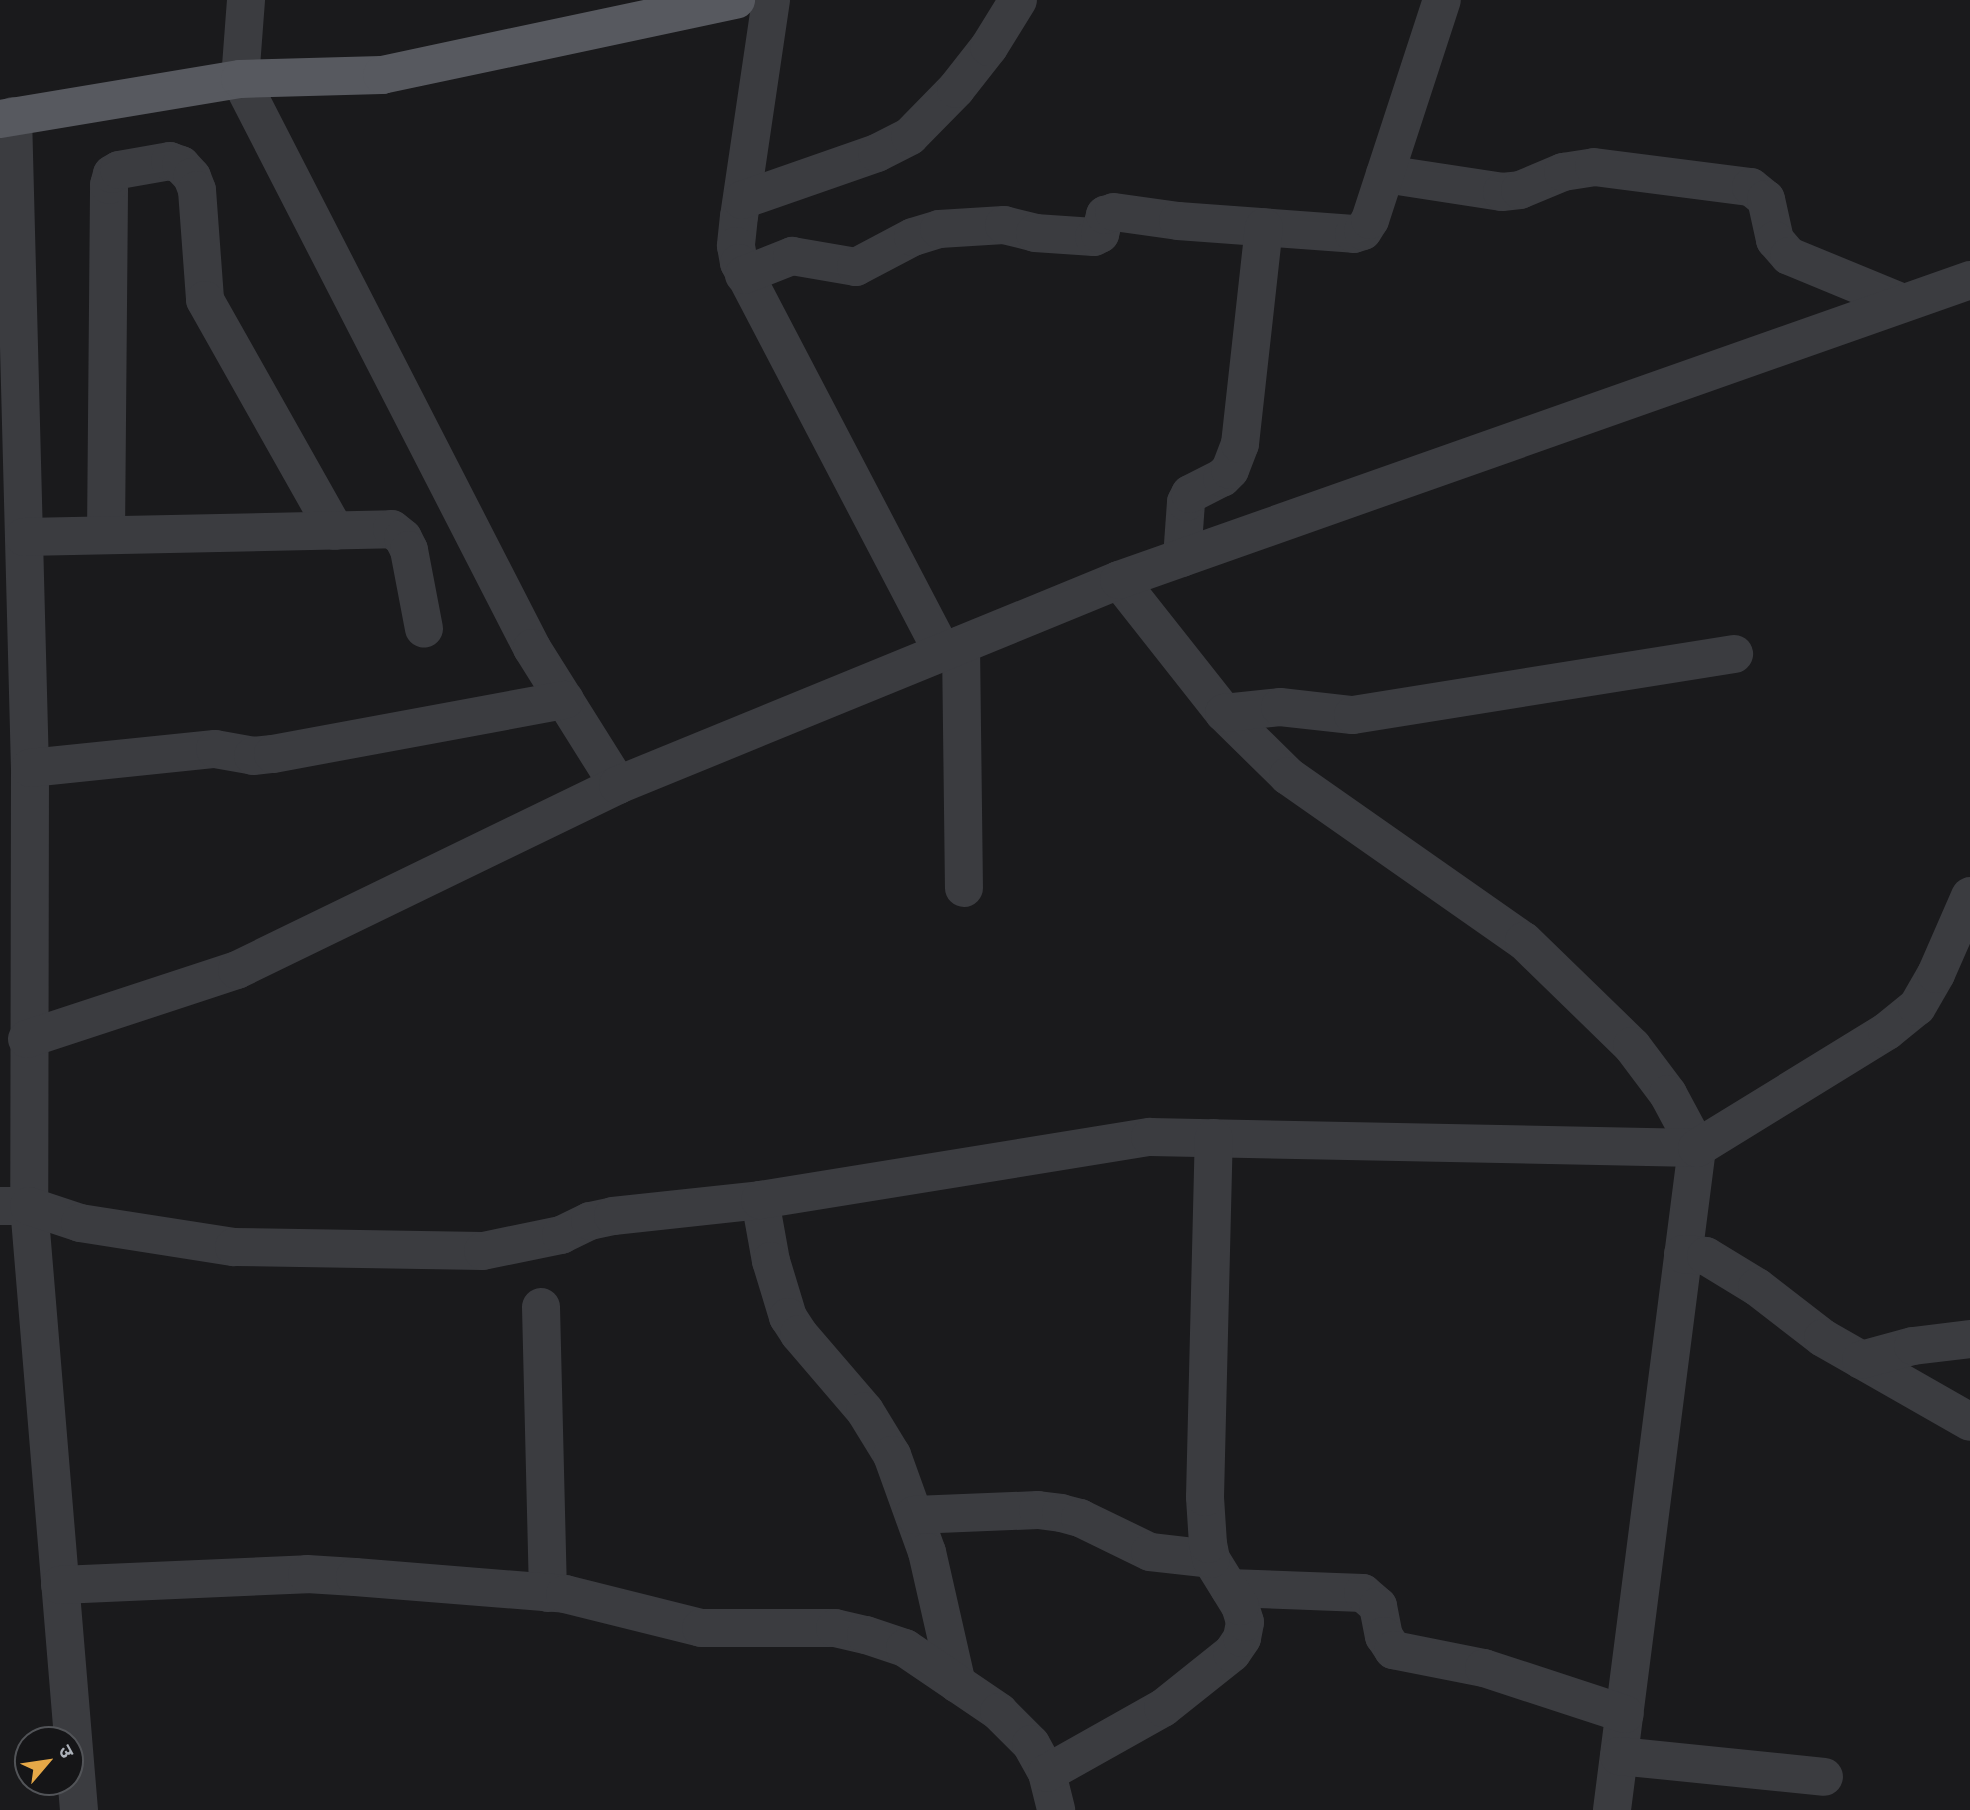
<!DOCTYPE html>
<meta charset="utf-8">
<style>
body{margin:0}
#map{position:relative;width:1970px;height:1810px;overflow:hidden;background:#1a1a1c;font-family:"Fira Sans Condensed","Noto Sans Devanagari",sans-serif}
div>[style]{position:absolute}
.minor>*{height:38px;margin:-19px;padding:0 19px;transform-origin:19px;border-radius:19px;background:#3b3c40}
.major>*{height:38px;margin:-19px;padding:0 19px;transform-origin:19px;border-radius:19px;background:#57595f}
span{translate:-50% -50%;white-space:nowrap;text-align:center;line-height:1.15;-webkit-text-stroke:5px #151517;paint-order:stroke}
.north{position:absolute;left:14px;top:1726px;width:70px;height:70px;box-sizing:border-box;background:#151517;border:2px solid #525458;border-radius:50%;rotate:61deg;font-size:19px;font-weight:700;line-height:28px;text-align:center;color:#adb2ba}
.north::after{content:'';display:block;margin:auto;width:24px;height:32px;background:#e6a847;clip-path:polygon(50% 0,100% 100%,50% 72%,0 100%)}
</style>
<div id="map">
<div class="minor">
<div style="left:246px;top:0;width:79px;rotate:94.3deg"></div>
<div style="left:240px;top:79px;width:640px;rotate:62.83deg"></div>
<div style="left:532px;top:648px;width:162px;rotate:57.9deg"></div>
<div style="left:771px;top:0;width:218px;rotate:98.4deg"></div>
<div style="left:739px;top:216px;width:30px;rotate:96deg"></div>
<div style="left:736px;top:246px;width:17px;rotate:80deg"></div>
<div style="left:739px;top:263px;width:439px;rotate:62.4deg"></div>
<div style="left:13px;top:116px;width:652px;rotate:88.51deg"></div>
<div style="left:30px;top:768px;width:438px;rotate:90.1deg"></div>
<div style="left:29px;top:1206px;width:606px;rotate:85.27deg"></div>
<div style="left:1385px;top:174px;width:118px;rotate:8.7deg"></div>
<div style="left:1502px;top:192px;width:18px;rotate:-6deg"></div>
<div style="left:1520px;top:190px;width:47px;rotate:-22.7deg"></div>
<div style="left:1563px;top:172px;width:31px;rotate:-9deg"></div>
<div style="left:1594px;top:167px;width:158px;rotate:7.3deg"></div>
<div style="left:1751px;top:187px;width:19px;rotate:39deg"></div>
<div style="left:1766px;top:199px;width:42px;rotate:77.6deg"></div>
<div style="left:1775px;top:240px;width:21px;rotate:49deg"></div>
<div style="left:1789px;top:256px;width:123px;rotate:22.4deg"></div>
<div style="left:742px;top:200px;width:143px;rotate:-19.2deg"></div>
<div style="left:877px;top:153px;width:37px;rotate:-27deg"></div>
<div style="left:910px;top:136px;width:66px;rotate:-45.6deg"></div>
<div style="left:956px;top:89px;width:53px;rotate:-51.8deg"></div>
<div style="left:989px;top:47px;width:55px;rotate:-58.3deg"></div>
<div style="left:744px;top:275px;width:52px;rotate:-21.6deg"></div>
<div style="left:792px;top:256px;width:65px;rotate:9.8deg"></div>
<div style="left:856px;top:267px;width:64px;rotate:-27.8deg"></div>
<div style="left:913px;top:237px;width:27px;rotate:-17deg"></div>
<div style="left:939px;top:229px;width:65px;rotate:-3.5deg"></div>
<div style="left:1004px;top:225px;width:32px;rotate:14deg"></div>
<div style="left:1035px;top:233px;width:59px;rotate:3.9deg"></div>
<div style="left:1094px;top:237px;width:7px;rotate:-27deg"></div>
<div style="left:1100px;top:234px;width:20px;rotate:-75deg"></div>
<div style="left:1105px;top:215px;width:9px;rotate:-18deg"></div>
<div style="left:1114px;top:212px;width:65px;rotate:8deg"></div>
<div style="left:1178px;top:221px;width:176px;rotate:4.2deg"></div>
<div style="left:1354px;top:234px;width:9px;rotate:-18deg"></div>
<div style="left:1363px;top:231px;width:13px;rotate:-58deg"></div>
<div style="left:1370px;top:220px;width:231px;rotate:-71.9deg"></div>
<div style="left:106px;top:535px;width:350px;rotate:-89.5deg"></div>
<div style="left:109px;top:185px;width:11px;rotate:-75deg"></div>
<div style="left:112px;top:174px;width:8px;rotate:-30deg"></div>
<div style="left:119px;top:170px;width:52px;rotate:-10deg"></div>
<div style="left:170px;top:161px;width:12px;rotate:20deg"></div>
<div style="left:181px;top:165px;width:16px;rotate:47deg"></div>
<div style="left:192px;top:177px;width:14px;rotate:69deg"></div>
<div style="left:197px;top:190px;width:110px;rotate:85.8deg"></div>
<div style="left:205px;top:300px;width:265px;rotate:60.6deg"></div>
<div style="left:24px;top:537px;width:368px;rotate:-1.2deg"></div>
<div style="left:392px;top:529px;width:14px;rotate:39deg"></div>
<div style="left:403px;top:538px;width:13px;rotate:63deg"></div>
<div style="left:409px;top:550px;width:80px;rotate:79.2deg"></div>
<div style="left:1182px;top:558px;width:56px;rotate:-85.9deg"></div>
<div style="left:1186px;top:502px;width:9px;rotate:-63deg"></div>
<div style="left:1190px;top:494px;width:36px;rotate:-27deg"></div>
<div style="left:1222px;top:478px;width:11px;rotate:-45deg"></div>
<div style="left:1230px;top:470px;width:28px;rotate:-69deg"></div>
<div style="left:1240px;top:444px;width:218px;rotate:-83.7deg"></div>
<div style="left:1119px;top:580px;width:169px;rotate:51.7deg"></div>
<div style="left:1224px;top:713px;width:90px;rotate:44.5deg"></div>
<div style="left:1288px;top:776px;width:288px;rotate:35deg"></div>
<div style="left:1524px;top:941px;width:151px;rotate:44.2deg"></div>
<div style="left:1632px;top:1046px;width:60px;rotate:53.1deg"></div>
<div style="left:1668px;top:1094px;width:61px;rotate:61.8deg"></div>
<div style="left:1697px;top:1148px;width:667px;rotate:97.32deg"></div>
<div style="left:961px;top:645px;width:243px;rotate:89.3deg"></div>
<div style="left:1224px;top:713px;width:56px;rotate:-6.1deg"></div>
<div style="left:1280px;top:707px;width:73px;rotate:6.3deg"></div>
<div style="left:1353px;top:715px;width:386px;rotate:-9.1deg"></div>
<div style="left:30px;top:768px;width:186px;rotate:-5.9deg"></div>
<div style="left:215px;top:749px;width:39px;rotate:10deg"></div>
<div style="left:253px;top:756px;width:20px;rotate:-6deg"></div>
<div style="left:273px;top:754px;width:297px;rotate:-10.5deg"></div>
<div style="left:27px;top:1039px;width:221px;rotate:-18.2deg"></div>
<div style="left:237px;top:970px;width:424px;rotate:-25.9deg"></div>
<div style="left:618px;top:785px;width:541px;rotate:-22.25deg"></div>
<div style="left:1119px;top:580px;width:902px;rotate:-19.42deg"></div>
<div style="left:760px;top:1200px;width:62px;rotate:79.8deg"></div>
<div style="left:771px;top:1261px;width:59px;rotate:73.1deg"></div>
<div style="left:788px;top:1317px;width:20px;rotate:57deg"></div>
<div style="left:799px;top:1334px;width:101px;rotate:49.4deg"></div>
<div style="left:865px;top:1411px;width:52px;rotate:58.5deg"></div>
<div style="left:892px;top:1455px;width:103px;rotate:70.2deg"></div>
<div style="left:927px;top:1552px;width:135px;rotate:77.2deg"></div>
<div style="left:0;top:1206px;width:29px"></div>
<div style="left:29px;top:1206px;width:54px;rotate:18.4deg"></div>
<div style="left:80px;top:1223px;width:156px;rotate:8.9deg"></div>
<div style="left:234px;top:1247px;width:249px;rotate:0.9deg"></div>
<div style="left:483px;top:1251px;width:80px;rotate:-11.6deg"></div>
<div style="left:561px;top:1235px;width:32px;rotate:-26deg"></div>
<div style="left:590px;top:1221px;width:24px;rotate:-12deg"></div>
<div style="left:613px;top:1216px;width:148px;rotate:-6.2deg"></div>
<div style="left:760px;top:1200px;width:395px;rotate:-9.2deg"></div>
<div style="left:1150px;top:1137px;width:547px;rotate:1.15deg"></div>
<div style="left:1697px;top:1148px;width:223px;rotate:-31.6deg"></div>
<div style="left:1887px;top:1031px;width:38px;rotate:-39deg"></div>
<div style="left:1917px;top:1007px;width:38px;rotate:-60deg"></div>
<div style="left:1936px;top:974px;width:85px;rotate:-66.4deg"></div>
<div style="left:1683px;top:1254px;width:23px;rotate:5deg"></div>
<div style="left:1706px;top:1256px;width:60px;rotate:31.3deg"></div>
<div style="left:1757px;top:1287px;width:83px;rotate:37.7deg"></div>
<div style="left:1823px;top:1338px;width:169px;rotate:29.7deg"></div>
<div style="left:541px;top:1307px;width:286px;rotate:88.6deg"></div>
<div style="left:1861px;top:1360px;width:54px;rotate:-15.1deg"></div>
<div style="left:1913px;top:1346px;width:57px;rotate:-7deg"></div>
<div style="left:914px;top:1515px;width:124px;rotate:-2.3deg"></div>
<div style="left:1038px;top:1510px;width:23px;rotate:7deg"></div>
<div style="left:1061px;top:1513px;width:20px;rotate:15deg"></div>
<div style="left:1080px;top:1518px;width:78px;rotate:25.9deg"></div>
<div style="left:1150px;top:1552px;width:61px;rotate:6.5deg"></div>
<div style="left:60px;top:1585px;width:247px;rotate:-2.5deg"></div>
<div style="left:307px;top:1574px;width:48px;rotate:3.6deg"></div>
<div style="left:355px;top:1577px;width:211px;rotate:4.6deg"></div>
<div style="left:565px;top:1594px;width:140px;rotate:14deg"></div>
<div style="left:701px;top:1628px;width:134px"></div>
<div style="left:835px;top:1628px;width:32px;rotate:13deg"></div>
<div style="left:866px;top:1635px;width:41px;rotate:18.4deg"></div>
<div style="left:905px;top:1648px;width:114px;rotate:34.2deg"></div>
<div style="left:999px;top:1712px;width:45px;rotate:45deg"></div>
<div style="left:1031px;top:1744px;width:33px;rotate:61deg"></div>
<div style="left:1047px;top:1773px;width:38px;rotate:76deg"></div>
<div style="left:1229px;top:1588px;width:134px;rotate:2.1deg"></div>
<div style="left:1363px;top:1593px;width:20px;rotate:41deg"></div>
<div style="left:1378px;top:1606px;width:31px;rotate:79deg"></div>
<div style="left:1384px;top:1636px;width:17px;rotate:57deg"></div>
<div style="left:1393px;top:1650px;width:93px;rotate:11.2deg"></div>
<div style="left:1484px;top:1668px;width:148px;rotate:18.1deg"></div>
<div style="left:1619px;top:1756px;width:206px;rotate:5.8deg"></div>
<div style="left:1047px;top:1773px;width:133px;rotate:-29.3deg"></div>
<div style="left:1163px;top:1708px;width:88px;rotate:-38.6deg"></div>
<div style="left:1232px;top:1653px;width:18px;rotate:-56deg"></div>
<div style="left:1242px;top:1638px;width:16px;rotate:-79deg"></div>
<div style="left:1245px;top:1622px;width:17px;rotate:-107deg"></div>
<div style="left:1240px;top:1606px;width:55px;rotate:-121.7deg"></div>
<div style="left:1211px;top:1559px;width:15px;rotate:-101deg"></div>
<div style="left:1208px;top:1544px;width:47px;rotate:-93.7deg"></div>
<div style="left:1205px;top:1497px;width:359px;rotate:-88.6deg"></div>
</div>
<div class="major">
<div style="left:0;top:119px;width:243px;rotate:-9.5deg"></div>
<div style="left:240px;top:79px;width:142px;rotate:-1.6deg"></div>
<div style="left:382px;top:75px;width:362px;rotate:-12deg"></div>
</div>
<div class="north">उ</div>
</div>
